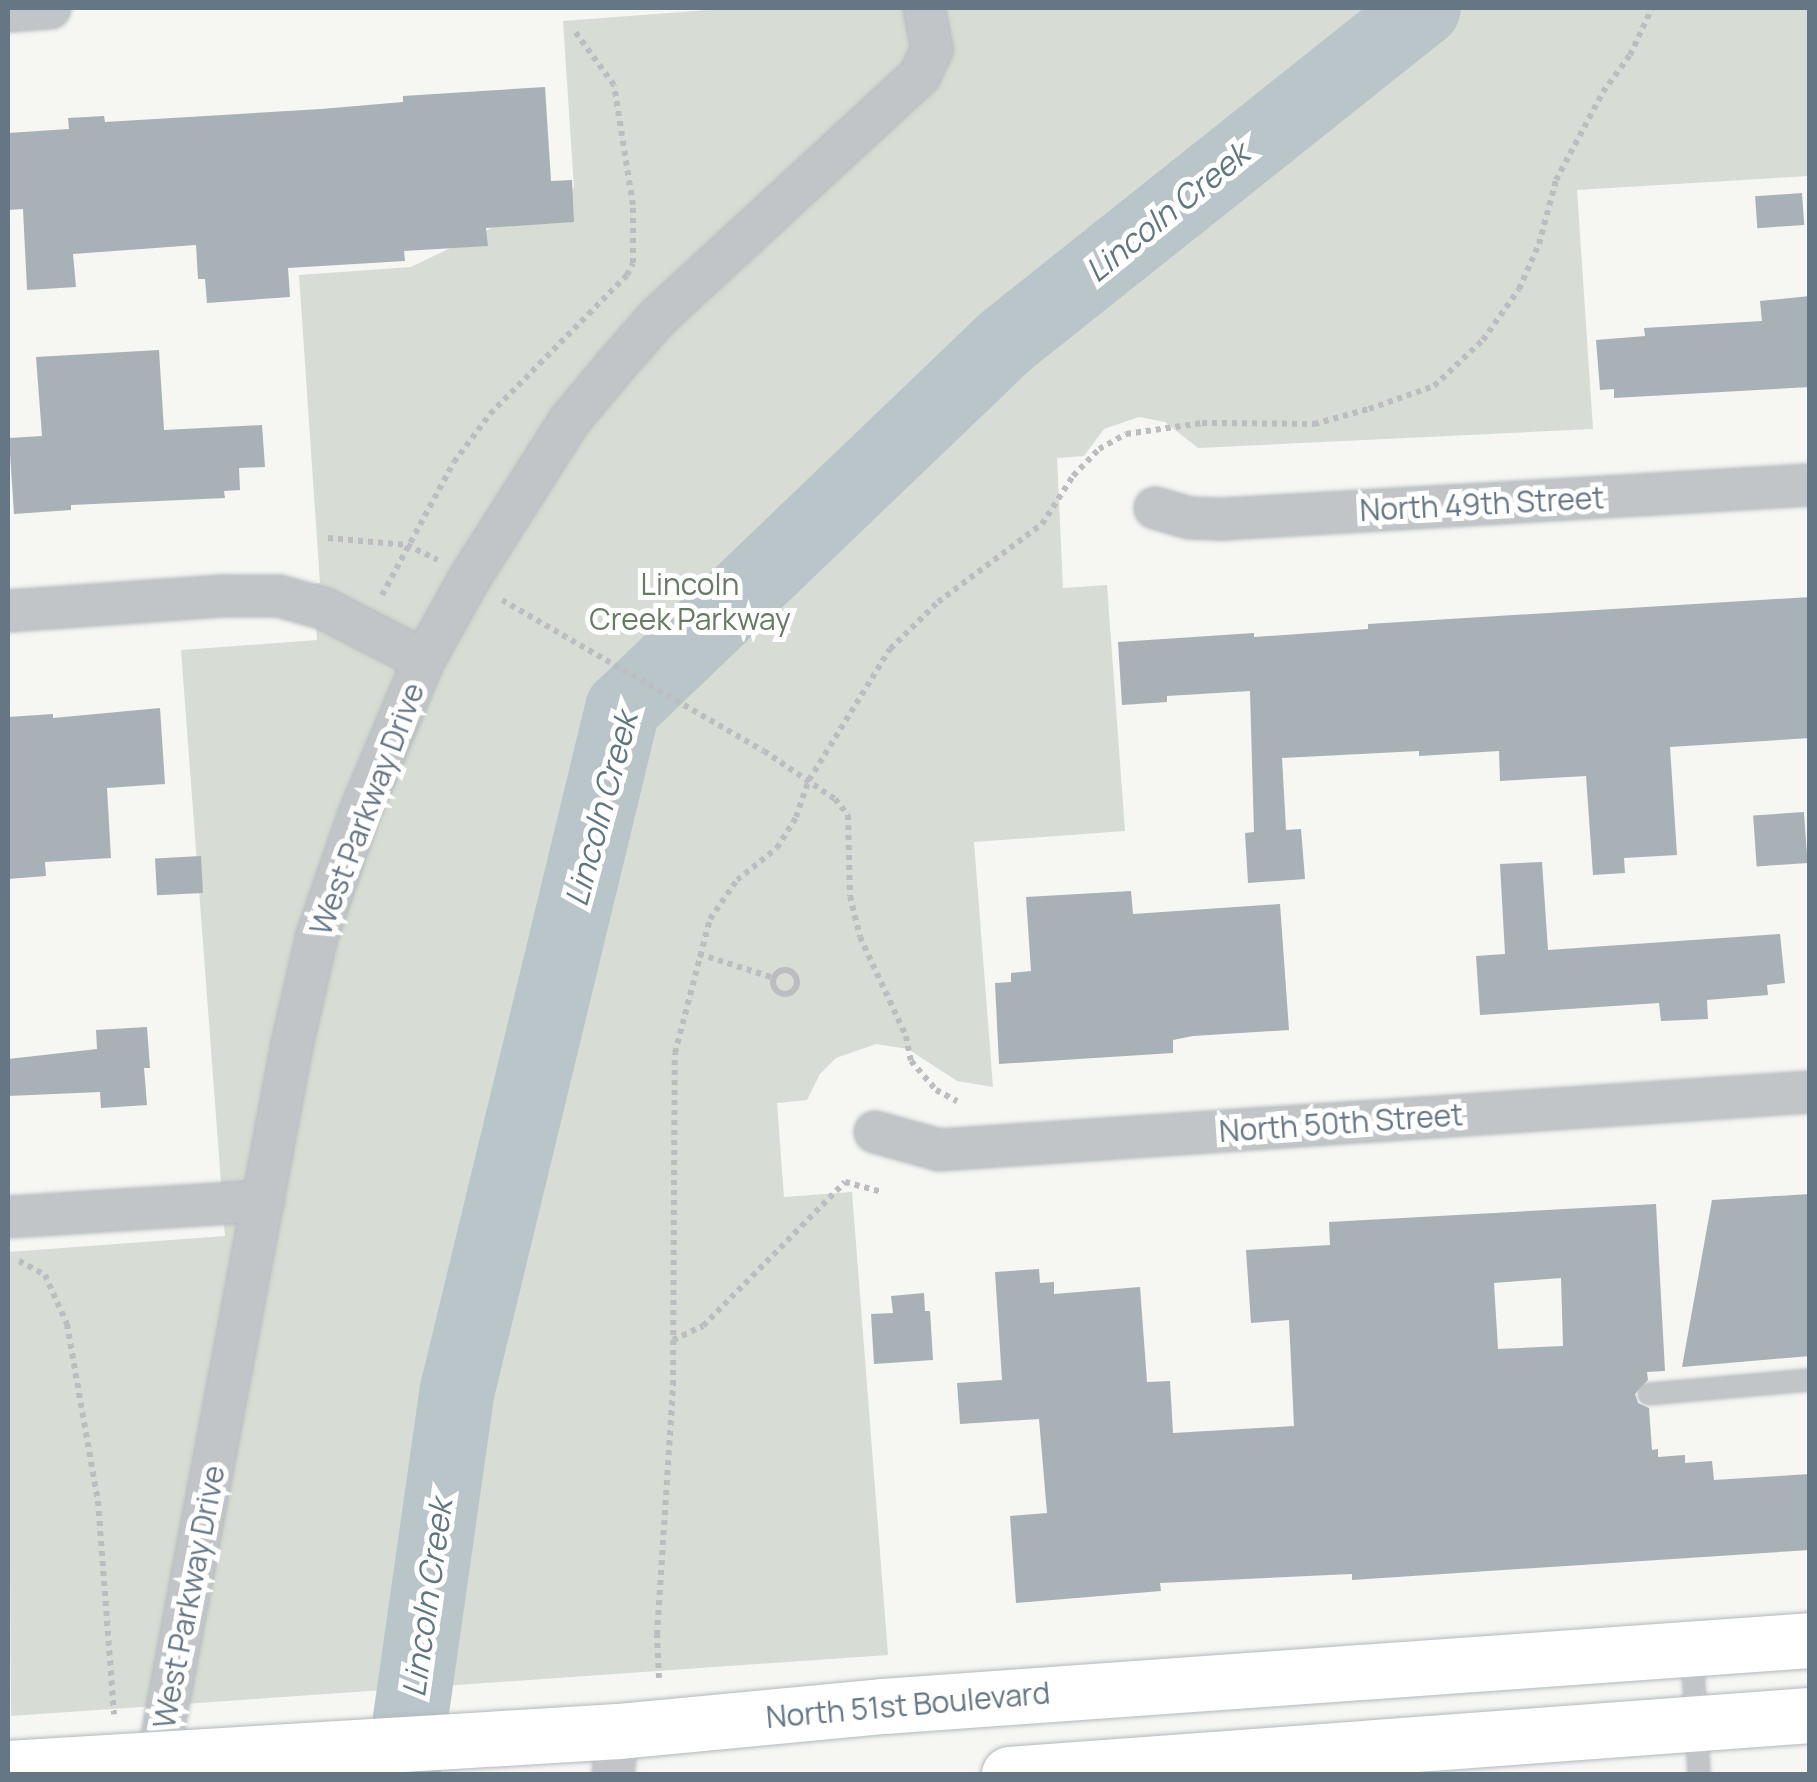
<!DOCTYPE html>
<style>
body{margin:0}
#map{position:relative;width:1817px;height:1782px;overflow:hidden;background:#f6f6f3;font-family:Manrope,sans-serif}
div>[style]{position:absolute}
.green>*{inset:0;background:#d7ddd4}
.river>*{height:75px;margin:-37.5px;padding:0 37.5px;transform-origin:37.5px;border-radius:37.5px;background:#b9c5c9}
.building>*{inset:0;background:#a8b1b6;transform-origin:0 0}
.path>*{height:6px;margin-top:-3px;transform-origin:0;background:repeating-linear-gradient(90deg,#bbbdc0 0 5px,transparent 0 10px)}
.path>.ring{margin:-3px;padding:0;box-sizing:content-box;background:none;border:6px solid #bbbdc0;border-radius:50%}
.roads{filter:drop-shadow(0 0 2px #b3b9bd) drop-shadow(0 0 2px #b3b9bd)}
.lane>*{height:20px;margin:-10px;padding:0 10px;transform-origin:10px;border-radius:10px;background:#c1c5c8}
.street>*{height:40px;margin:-20px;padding:0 20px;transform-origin:20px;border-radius:20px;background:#c1c5c8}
.secondary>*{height:55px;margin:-27.5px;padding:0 27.5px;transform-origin:27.5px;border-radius:27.5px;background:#fff}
span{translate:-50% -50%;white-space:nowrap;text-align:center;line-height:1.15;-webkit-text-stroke:10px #fff;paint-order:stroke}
.street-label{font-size:30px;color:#657684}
.park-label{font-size:30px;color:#687b64}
.water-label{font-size:32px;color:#617780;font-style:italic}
.frame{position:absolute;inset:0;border:10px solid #657684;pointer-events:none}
</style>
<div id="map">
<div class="green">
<div style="clip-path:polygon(734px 8px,1809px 8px,1809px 176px,1577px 190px,1593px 429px,1198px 448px,1165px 422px,1139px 417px,1104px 429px,1084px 456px,1057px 458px,1063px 588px,1107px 585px,1125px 831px,974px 842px,993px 1087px,957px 1081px,908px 1049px,876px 1044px,836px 1058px,820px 1074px,807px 1100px,777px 1103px,784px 1197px,852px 1192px,888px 1655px,11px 1716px,8px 1252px,225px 1236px,181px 650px,317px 640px,313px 584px,320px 583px,299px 275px,411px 267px,574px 188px,563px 21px)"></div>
</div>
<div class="river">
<div style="left:402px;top:1774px;width:389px;rotate:-81.9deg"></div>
<div style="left:457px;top:1389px;width:701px;rotate:-76.38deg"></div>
<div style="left:622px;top:708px;width:530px;rotate:-43.78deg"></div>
<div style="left:1005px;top:341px;width:534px;rotate:-38.54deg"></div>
</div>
<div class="building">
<div style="clip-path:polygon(545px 87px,551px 181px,572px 180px,574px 222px,486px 228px,488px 246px,404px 251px,405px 261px,288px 268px,290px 297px,207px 303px,205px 279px,198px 279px,196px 245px,73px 254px,76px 287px,27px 290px,23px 209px,8px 210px,8px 133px,69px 129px,68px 118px,104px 116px,105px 122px,321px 109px,403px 102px,403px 96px)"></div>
<div style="left:1802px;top:193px;width:32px;height:47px;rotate:86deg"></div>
<div style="clip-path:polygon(1810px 296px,1810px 387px,1614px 398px,1614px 389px,1600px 390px,1596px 340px,1645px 336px,1644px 328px,1762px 321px,1760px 301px)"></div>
<div style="clip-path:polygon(159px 350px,164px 430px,262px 425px,265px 467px,239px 468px,240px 490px,224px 491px,225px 498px,71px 505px,71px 510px,14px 514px,9px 438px,42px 436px,36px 357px)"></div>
<div style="clip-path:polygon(1810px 597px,1810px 738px,1670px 747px,1677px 855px,1624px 858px,1625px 873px,1593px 875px,1586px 776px,1500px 781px,1499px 751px,1419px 756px,1419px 751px,1282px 758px,1286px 830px,1301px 829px,1305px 879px,1248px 883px,1245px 833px,1254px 832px,1250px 691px,1167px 696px,1167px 702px,1122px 705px,1118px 642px,1254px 633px,1254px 637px,1368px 629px,1368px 624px)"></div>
<div style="clip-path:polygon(160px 708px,165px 784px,107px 788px,111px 858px,45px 862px,46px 876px,8px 879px,8px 717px,53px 714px,53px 718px)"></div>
<div style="left:1804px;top:812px;width:51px;height:51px;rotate:86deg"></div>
<div style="left:201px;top:856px;width:37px;height:46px;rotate:87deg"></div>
<div style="clip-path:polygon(1542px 862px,1548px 950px,1780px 934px,1785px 983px,1767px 985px,1768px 995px,1707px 1000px,1708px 1019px,1661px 1021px,1659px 1003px,1480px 1015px,1476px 956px,1505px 954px,1500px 864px)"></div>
<div style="clip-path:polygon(1131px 891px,1133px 914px,1280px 904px,1289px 1030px,1193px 1036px,1173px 1040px,1173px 1053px,999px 1064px,995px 983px,1011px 982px,1011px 973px,1031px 971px,1026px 897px)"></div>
<div style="clip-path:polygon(147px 1027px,150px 1068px,144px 1068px,147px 1105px,101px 1108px,100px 1092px,8px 1096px,8px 1059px,97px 1049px,96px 1030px)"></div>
<div style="clip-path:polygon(1810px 1194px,1810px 1356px,1682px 1367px,1712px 1200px)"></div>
<div style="clip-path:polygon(evenodd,1656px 1204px,1665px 1371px,1647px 1372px,1648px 1380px,1635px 1394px,1638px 1403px,1649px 1408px,1652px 1450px,1658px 1449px,1658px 1457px,1685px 1455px,1685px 1463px,1712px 1461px,1714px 1480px,1810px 1474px,1810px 1550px,1352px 1580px,1352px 1574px,1160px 1583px,1161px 1591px,1016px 1603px,1010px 1516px,1047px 1513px,1039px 1419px,960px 1424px,957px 1383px,1002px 1380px,995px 1272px,1039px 1269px,1040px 1283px,1054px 1282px,1054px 1294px,1140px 1287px,1147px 1382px,1170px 1381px,1173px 1433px,1294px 1426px,1289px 1320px,1251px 1323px,1246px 1250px,1330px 1245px,1329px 1222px,1656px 1204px,1561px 1278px,1563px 1346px,1498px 1349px,1494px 1283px,1561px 1278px)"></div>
<div style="clip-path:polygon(924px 1293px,925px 1311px,930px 1311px,933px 1360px,874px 1364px,871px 1314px,893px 1313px,891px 1296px)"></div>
</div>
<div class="path">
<div style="left:328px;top:538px;width:79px;rotate:5.1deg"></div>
<div style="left:407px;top:545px;width:34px;rotate:26deg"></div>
<div style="left:382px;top:595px;width:151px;rotate:-61.6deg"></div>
<div style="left:454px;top:462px;width:60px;rotate:-53.1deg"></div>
<div style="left:490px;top:414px;width:195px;rotate:-45.4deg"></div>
<div style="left:627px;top:275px;width:13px;rotate:-63deg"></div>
<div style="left:633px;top:263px;width:58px;rotate:-90deg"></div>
<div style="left:633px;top:205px;width:121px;rotate:-99deg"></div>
<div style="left:614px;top:85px;width:69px;rotate:-126.2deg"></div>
<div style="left:502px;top:600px;width:302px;rotate:30deg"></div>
<div style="left:764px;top:751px;width:86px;rotate:34.1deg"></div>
<div style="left:835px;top:799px;width:21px;rotate:51deg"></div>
<div style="left:848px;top:815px;width:81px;rotate:88.6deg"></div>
<div style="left:850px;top:896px;width:42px;rotate:76.3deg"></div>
<div style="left:860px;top:937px;width:109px;rotate:65.1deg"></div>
<div style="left:906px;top:1036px;width:25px;rotate:79deg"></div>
<div style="left:911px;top:1061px;width:38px;rotate:49deg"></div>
<div style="left:936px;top:1090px;width:24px;rotate:28deg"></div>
<div style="left:699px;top:954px;width:79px;rotate:17.7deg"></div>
<div class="ring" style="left:773px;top:970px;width:18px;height:18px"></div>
<div style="left:19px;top:1261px;width:30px;rotate:28deg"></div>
<div style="left:45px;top:1275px;width:54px;rotate:65.8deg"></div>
<div style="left:67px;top:1324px;width:180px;rotate:80.1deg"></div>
<div style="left:98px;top:1501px;width:214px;rotate:85.7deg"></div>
<div style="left:673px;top:1340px;width:33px;rotate:-25deg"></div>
<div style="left:703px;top:1326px;width:202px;rotate:-45.4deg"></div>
<div style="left:845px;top:1182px;width:39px;rotate:15deg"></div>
<div style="left:659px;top:1678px;width:43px;rotate:-92.7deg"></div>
<div style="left:657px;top:1635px;width:251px;rotate:-86.3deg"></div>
<div style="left:673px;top:1385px;width:332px;rotate:-89.7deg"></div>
<div style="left:675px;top:1053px;width:138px;rotate:-75.4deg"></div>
<div style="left:710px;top:919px;width:47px;rotate:-55.3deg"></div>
<div style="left:737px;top:880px;width:51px;rotate:-38.7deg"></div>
<div style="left:777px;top:848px;width:36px;rotate:-58deg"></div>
<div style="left:796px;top:817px;width:39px;rotate:-71deg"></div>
<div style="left:809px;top:780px;width:154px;rotate:-58.3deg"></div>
<div style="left:890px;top:649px;width:67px;rotate:-44.4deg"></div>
<div style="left:938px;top:602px;width:130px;rotate:-36.9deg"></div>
<div style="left:1042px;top:524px;width:57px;rotate:-57.1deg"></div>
<div style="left:1073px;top:476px;width:37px;rotate:-46deg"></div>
<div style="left:1099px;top:449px;width:31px;rotate:-29deg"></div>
<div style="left:1126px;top:434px;width:77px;rotate:-8.2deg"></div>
<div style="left:1202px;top:423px;width:112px;rotate:0.5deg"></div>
<div style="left:1314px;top:424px;width:57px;rotate:-15.3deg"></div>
<div style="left:1369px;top:409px;width:69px;rotate:-19.5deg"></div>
<div style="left:1434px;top:386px;width:67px;rotate:-43.2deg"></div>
<div style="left:1483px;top:340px;width:62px;rotate:-54.8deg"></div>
<div style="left:1519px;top:289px;width:49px;rotate:-66deg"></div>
<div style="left:1539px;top:244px;width:66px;rotate:-75.1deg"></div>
<div style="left:1556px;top:180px;width:100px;rotate:-61.9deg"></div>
<div style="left:1603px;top:92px;width:46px;rotate:-53.9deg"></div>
<div style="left:1630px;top:55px;width:52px;rotate:-64.9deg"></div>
</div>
<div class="roads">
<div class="lane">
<div style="left:1649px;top:1394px;width:162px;rotate:-5deg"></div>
<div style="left:1692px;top:1652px;width:122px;rotate:86.7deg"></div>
</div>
<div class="street">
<div style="left:8px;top:11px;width:42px;rotate:-4.1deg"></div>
<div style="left:1155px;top:508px;width:37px;rotate:16deg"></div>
<div style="left:1191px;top:518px;width:33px;rotate:2deg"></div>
<div style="left:1224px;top:519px;width:587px;rotate:-3.32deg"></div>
<div style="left:8px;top:611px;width:218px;rotate:-4deg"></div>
<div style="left:225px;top:596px;width:54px"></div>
<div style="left:279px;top:596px;width:48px;rotate:15.8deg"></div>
<div style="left:325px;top:609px;width:111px;rotate:27.3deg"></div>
<div style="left:875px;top:1132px;width:66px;rotate:15.7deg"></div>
<div style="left:939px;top:1150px;width:873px;rotate:-3.81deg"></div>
<div style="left:8px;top:1217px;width:256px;rotate:-3.6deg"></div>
<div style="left:155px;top:1774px;width:742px;rotate:-79.36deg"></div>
<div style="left:292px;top:1045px;width:112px;rotate:-77.1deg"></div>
<div style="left:317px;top:936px;width:131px;rotate:-70.9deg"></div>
<div style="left:360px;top:812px;width:165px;rotate:-67.2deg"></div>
<div style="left:424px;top:660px;width:93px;rotate:-60.9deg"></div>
<div style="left:469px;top:579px;width:188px;rotate:-57.6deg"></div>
<div style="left:570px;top:420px;width:72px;rotate:-50.1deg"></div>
<div style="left:616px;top:365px;width:64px;rotate:-48.8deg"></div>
<div style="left:658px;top:317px;width:357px;rotate:-42.7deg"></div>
<div style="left:920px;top:75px;width:29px;rotate:-65deg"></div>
<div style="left:932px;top:49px;width:42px;rotate:-101deg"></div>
<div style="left:613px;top:1774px;width:43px;rotate:-83.4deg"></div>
</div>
<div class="secondary">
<div style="left:8px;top:1768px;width:611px;rotate:-3.47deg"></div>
<div style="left:618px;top:1731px;width:266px;rotate:-5.4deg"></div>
<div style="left:883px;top:1706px;width:929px;rotate:-4.07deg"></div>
<div style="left:1009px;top:1774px;width:803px;rotate:-4.21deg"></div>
</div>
</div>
<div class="street-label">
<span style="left:1482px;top:504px;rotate:-3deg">North 49th Street</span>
<span style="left:367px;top:809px;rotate:-69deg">West Parkway Drive</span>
<span style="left:1341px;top:1123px;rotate:-4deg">North 50th Street</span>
<span style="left:189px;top:1597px;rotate:-79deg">West Parkway Drive</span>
<span style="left:908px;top:1705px;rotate:-5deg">North 51st Boulevard</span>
</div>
<div class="park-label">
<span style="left:690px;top:601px">Lincoln<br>Creek Parkway</span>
</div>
<div class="water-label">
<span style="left:1167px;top:212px;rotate:-39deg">Lincoln Creek</span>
<span style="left:601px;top:809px;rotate:-75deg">Lincoln Creek</span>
<span style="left:427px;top:1598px;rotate:-82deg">Lincoln Creek</span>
</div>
<div class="frame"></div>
</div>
